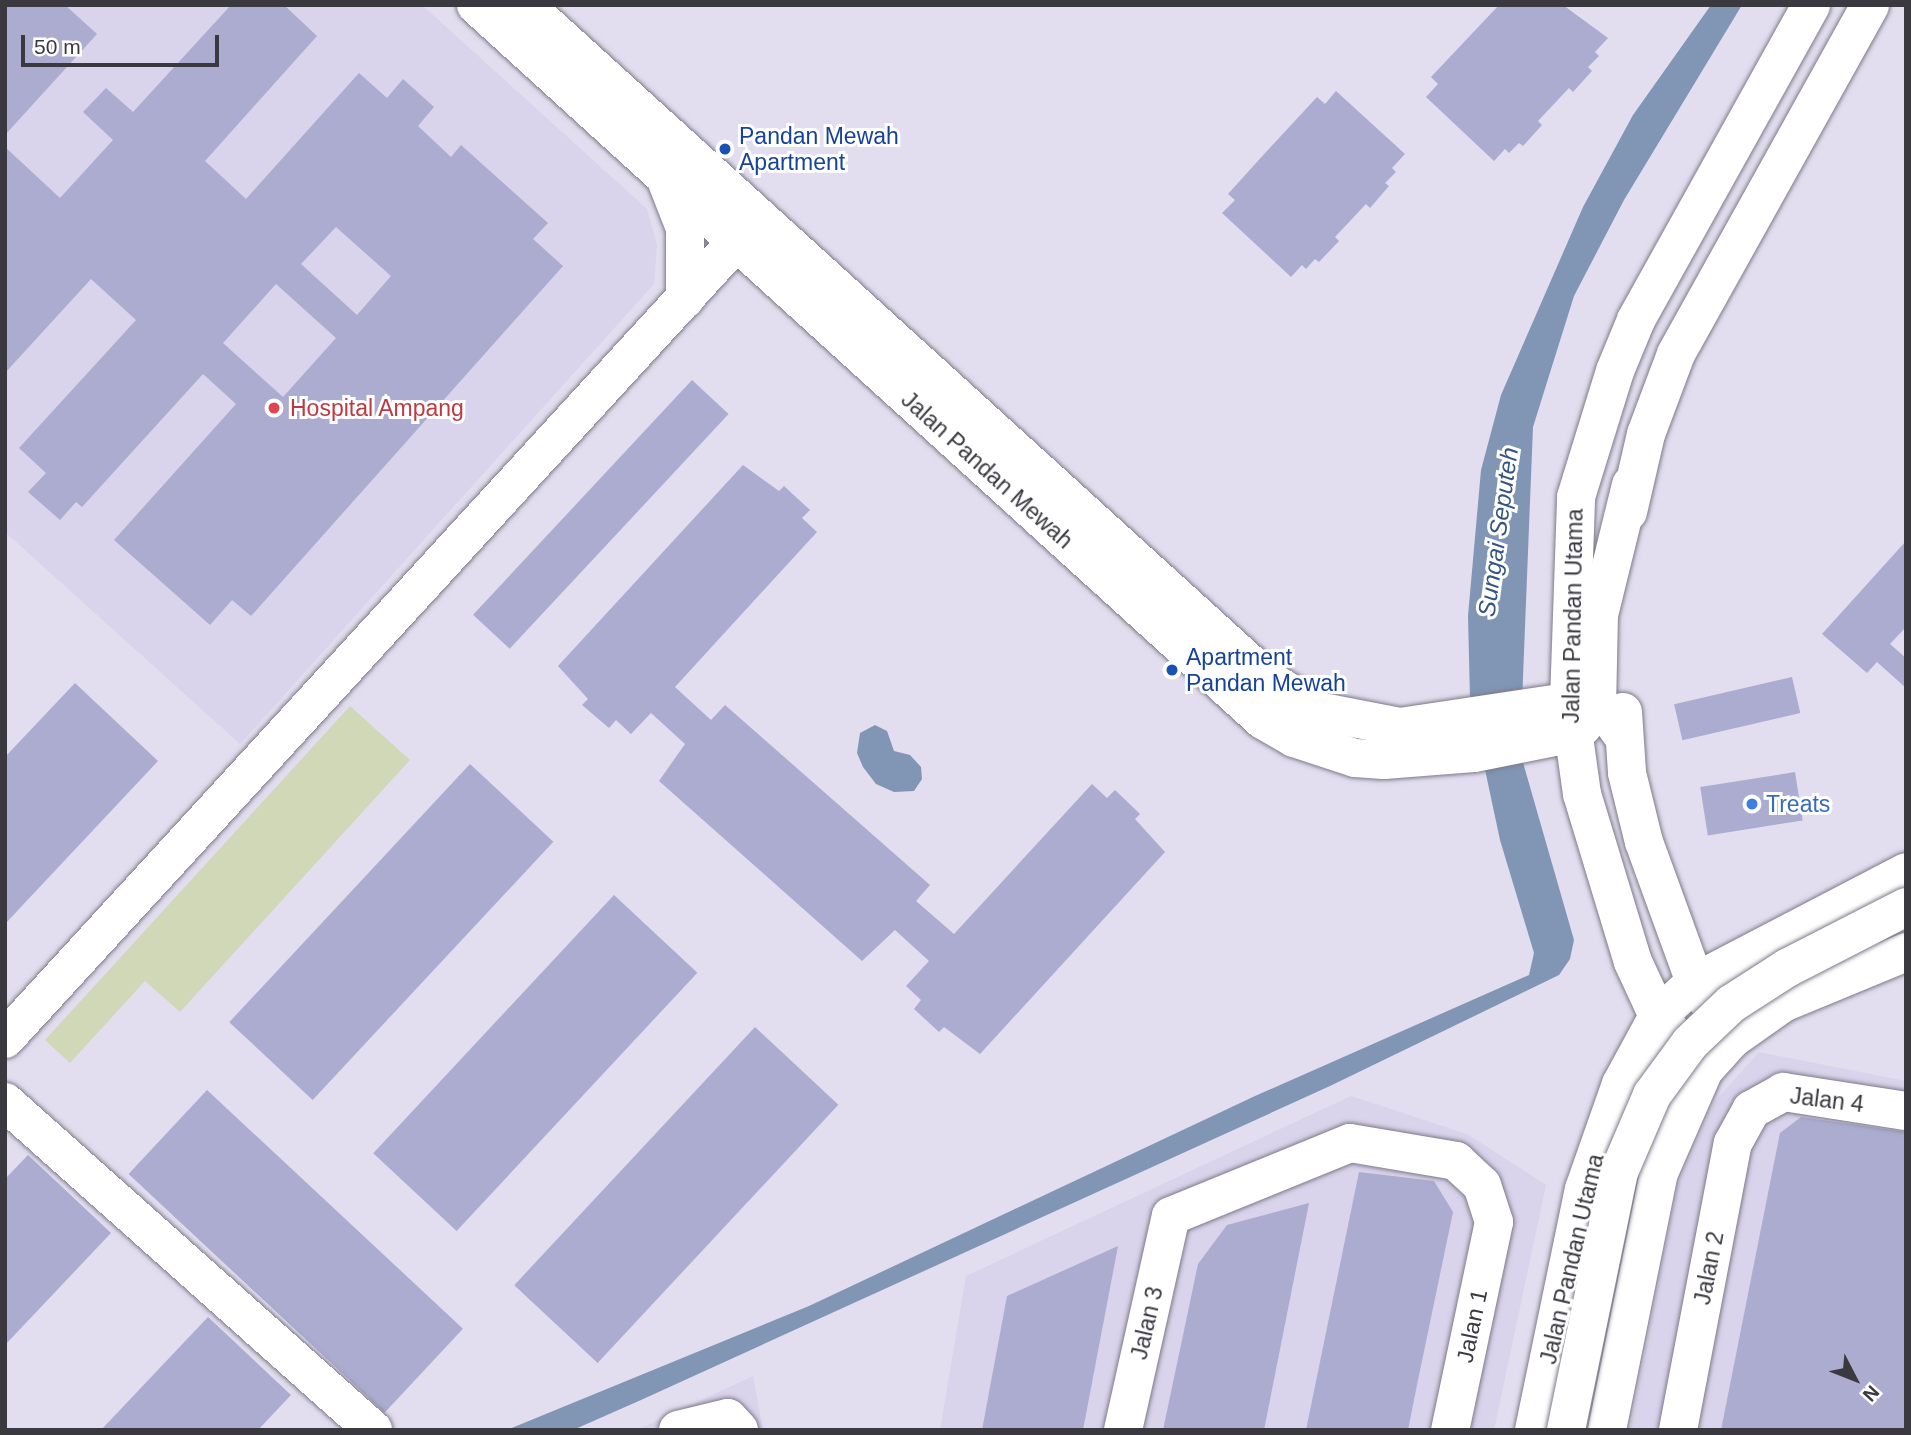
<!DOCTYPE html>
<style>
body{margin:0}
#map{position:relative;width:1911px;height:1435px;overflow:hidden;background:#e2deef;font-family:Arial,sans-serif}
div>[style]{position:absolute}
.built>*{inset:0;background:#d9d3eb}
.green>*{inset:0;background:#d1d8b7}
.water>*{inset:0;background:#8096b4}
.building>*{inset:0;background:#abaccf;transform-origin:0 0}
.roads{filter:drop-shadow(0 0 2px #7e7a89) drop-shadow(0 0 2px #7e7a89)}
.minor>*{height:38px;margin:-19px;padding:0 19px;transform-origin:19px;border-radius:19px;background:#fff}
.major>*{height:38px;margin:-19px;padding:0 19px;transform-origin:19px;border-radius:19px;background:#fff}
.bridges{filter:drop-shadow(0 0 2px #7e7a89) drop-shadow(0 0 2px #7e7a89)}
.major-bridge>*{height:38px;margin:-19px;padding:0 19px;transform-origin:19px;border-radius:19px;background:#fff}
.dots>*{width:19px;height:19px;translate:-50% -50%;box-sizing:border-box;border:4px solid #fff;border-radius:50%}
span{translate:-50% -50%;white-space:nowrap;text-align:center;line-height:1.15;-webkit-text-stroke:6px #fff;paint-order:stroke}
.transit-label{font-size:23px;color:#164399}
.left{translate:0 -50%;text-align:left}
.health-label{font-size:23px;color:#be3a42}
.street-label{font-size:23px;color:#3b3940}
.shop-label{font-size:23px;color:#366cbe}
.water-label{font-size:24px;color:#355580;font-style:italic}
.frame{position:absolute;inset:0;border:7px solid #3b3940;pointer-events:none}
.north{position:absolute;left:1820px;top:1344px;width:70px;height:70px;-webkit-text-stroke:5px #fff;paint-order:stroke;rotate:132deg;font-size:19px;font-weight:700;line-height:28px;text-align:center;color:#3b3940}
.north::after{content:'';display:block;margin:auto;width:24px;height:32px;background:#3b3940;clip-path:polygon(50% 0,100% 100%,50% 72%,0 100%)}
.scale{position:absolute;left:21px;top:35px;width:198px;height:32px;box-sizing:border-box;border:4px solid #3b3940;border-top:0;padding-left:9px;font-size:21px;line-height:24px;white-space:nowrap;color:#3b3940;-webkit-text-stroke:5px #fff;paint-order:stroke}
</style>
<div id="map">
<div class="built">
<div style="clip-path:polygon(5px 5px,422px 5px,647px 209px,657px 245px,654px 284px,240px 744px,5px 532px)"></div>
<div style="clip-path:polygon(1759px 1052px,1906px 1081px,1906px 1430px,1630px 1430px,1678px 1184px,1714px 1102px)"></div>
<div style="clip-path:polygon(1351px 1096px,1467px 1134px,1546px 1185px,1494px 1430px,940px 1430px,966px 1276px)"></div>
<div style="clip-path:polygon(753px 1376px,763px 1430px,637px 1430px)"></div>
</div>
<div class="green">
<div style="clip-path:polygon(350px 706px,410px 760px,180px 1012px,145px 981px,70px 1063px,45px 1040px)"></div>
</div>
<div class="water">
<div style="clip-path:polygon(1711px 5px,1742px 5px,1624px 200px,1574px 296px,1533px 427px,1520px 752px,1574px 940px,1570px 959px,1559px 975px,1330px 1086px,641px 1400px,573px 1430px,507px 1430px,809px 1306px,1255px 1096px,1529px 975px,1534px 953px,1500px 840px,1470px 699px,1468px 616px,1481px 470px,1501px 395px,1583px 207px,1633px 115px)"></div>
<div style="clip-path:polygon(875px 725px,887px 731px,894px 751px,910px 755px,921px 767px,922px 779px,914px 791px,894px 792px,876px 784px,863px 767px,857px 753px,860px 733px)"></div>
</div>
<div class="building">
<div style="clip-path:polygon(5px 5px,65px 5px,97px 34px,5px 135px)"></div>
<div style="clip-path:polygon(evenodd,231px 5px,284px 5px,317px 36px,205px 161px,246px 199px,359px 73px,387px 98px,403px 79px,434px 107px,418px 126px,451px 157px,461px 145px,548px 223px,533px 239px,563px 266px,251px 616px,232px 600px,210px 625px,114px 540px,236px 404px,203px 374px,82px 507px,76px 502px,60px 520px,28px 492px,46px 473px,19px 448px,136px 320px,91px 279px,5px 373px,5px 147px,60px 198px,113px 140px,83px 112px,106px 88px,133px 112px,231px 5px,336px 227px,391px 276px,357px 315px,301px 264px,336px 227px,231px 5px,276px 284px,336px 338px,283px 397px,223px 343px,276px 284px)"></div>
<div style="clip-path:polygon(1499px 5px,1563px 5px,1608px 38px,1595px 52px,1599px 56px,1588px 67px,1592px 71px,1573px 92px,1569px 88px,1538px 121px,1542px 125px,1523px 146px,1519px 143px,1509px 153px,1505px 149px,1494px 161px,1426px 97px,1438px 84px,1431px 77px)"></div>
<div style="clip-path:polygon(1336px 91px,1405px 154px,1392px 168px,1396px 172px,1385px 183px,1389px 186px,1370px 208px,1366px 204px,1335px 237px,1339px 241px,1319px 262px,1315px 259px,1306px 269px,1302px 265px,1291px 277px,1222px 213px,1235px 200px,1228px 194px,1266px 152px,1317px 97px,1325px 104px)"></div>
<div style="left:692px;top:380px;width:50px;height:321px;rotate:43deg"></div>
<div style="clip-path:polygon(743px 465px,779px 491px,784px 486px,810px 510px,802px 518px,817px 532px,675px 687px,711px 720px,725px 705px,930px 885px,916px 901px,954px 934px,1092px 784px,1107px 798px,1115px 790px,1140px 814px,1135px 819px,1165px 852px,980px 1054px,944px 1027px,939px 1032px,914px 1009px,921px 1000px,906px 986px,929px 961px,895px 930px,862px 961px,659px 781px,685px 744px,651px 713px,631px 734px,616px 720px,609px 728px,582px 705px,588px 699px,558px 666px)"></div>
<div style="clip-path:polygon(1906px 541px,1906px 627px,1890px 644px,1906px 658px,1906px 688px,1877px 662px,1867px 673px,1822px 634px)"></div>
<div style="left:1792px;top:677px;width:37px;height:121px;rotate:77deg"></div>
<div style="clip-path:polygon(75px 683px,158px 761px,5px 924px,5px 757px)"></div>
<div style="left:470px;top:764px;width:114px;height:353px;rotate:43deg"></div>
<div style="left:1795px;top:772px;width:49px;height:96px;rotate:81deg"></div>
<div style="left:614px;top:895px;width:114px;height:353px;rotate:43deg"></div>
<div style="left:755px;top:1027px;width:114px;height:353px;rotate:43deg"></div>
<div style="left:207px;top:1090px;width:350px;height:115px;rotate:43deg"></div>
<div style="clip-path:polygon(1801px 1117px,1906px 1132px,1906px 1430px,1721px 1430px,1780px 1133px)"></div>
<div style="clip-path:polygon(28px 1155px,111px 1233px,5px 1345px,5px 1179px)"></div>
<div style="clip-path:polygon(1359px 1172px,1434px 1181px,1453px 1212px,1417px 1385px,1408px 1430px,1306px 1430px)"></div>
<div style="clip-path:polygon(1309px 1203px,1264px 1430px,1163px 1430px,1198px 1264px,1227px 1225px)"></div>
<div style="clip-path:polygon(1118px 1246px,1083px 1430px,982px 1430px,1007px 1296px)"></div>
<div style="clip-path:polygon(208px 1317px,291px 1395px,258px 1430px,101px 1430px)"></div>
</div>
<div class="roads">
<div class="minor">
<div style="left:665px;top:177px;width:55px;rotate:68.6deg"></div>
<div style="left:685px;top:228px;width:71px;rotate:90deg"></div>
<div style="left:5px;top:1039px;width:1114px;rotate:-47.47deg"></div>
<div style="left:5px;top:1102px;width:493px;rotate:41.7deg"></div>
<div style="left:678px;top:1430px;width:51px;rotate:-13.5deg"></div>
<div style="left:728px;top:1418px;width:16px;rotate:47deg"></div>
<div style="left:1123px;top:1430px;width:219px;rotate:-77.4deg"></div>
<div style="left:1171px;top:1216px;width:193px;rotate:-22.2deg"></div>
<div style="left:1350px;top:1143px;width:108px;rotate:9.6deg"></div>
<div style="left:1456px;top:1161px;width:35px;rotate:43deg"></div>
<div style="left:1482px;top:1185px;width:39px;rotate:72deg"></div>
<div style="left:1494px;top:1222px;width:213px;rotate:101.9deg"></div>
<div style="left:1678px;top:1430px;width:292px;rotate:-79.2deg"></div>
<div style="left:1733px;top:1143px;width:38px;rotate:-61deg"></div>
<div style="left:1751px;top:1110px;width:37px;rotate:-29deg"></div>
<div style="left:1783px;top:1092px;width:124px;rotate:8.8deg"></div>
</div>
<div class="major">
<div style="left:476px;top:5px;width:1063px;rotate:42.26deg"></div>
<div style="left:1263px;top:720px;width:36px;rotate:30deg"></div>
<div style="left:1294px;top:738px;width:64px;rotate:18.2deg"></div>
<div style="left:1355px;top:758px;width:29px;rotate:4deg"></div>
<div style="left:1384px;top:760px;width:90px;rotate:-4.4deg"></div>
<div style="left:1474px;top:753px;width:98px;rotate:-11.2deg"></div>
<div style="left:1570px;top:734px;width:14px;rotate:-30deg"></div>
<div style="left:1582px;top:727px;width:23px;rotate:-50deg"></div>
<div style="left:1597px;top:709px;width:94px;rotate:-88.8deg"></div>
<div style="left:1599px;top:615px;width:134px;rotate:-76.2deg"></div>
<div style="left:525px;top:5px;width:1002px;rotate:42.25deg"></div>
<div style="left:1267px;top:679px;width:64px;rotate:31deg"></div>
<div style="left:1322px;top:712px;width:79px;rotate:10.9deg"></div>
<div style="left:1400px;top:727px;width:182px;rotate:-8.5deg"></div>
<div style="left:1580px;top:700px;width:38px;rotate:33deg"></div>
<div style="left:1612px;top:721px;width:19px;rotate:54deg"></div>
<div style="left:1628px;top:512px;width:80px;rotate:-77deg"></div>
<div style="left:1646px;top:434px;width:85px;rotate:-69.4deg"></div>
<div style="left:1676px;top:354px;width:399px;rotate:-60.9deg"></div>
<div style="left:1623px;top:712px;width:61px;rotate:86.2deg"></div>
<div style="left:1627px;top:773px;width:71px;rotate:76.2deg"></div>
<div style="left:1644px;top:842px;width:149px;rotate:70deg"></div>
<div style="left:1695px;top:982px;width:68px;rotate:57deg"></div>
<div style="left:1704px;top:1070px;width:71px;rotate:-130.4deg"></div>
<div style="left:1658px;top:1016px;width:60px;rotate:-114.8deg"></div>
<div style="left:1633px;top:962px;width:176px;rotate:-106.9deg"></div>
<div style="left:1582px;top:794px;width:94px;rotate:-98deg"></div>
<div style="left:1569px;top:701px;width:204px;rotate:-88deg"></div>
<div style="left:1576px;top:497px;width:132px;rotate:-72.8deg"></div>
<div style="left:1615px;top:371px;width:55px;rotate:-67.6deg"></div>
<div style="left:1636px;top:320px;width:360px;rotate:-60.9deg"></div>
<div style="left:1534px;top:1430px;width:246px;rotate:-78.3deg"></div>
<div style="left:1584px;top:1189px;width:111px;rotate:-70.6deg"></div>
<div style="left:1621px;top:1084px;width:77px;rotate:-61.4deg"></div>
<div style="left:1658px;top:1016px;width:50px;rotate:-42.6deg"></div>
<div style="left:1695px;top:982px;width:238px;rotate:-27.5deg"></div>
<div style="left:1607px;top:1430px;width:262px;rotate:-78.6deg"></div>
<div style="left:1659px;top:1173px;width:112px;rotate:-66.4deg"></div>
<div style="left:1704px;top:1070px;width:42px;rotate:-47.9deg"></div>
<div style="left:1732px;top:1039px;width:62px;rotate:-35.2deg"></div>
<div style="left:1783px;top:1003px;width:133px;rotate:-22.5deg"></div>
</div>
</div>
<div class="bridges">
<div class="major-bridge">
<div style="left:1566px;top:1430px;width:263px;rotate:-78.4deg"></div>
<div style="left:1619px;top:1172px;width:84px;rotate:-66.8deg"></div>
<div style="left:1652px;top:1095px;width:64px;rotate:-53.8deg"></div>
<div style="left:1690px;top:1043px;width:57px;rotate:-43.6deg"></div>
<div style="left:1731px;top:1004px;width:67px;rotate:-32.7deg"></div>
<div style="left:1787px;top:968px;width:134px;rotate:-27.1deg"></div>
</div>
</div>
<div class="dots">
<div style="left:725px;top:149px;background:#1a4fb4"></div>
<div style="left:274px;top:408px;background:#e0444e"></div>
<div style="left:1172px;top:670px;background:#1a4fb4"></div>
<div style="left:1752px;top:804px;background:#3f7fe0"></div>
</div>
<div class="transit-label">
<span class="left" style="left:739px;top:149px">Pandan Mewah<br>Apartment</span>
<span class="left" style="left:1186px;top:670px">Apartment<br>Pandan Mewah</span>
</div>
<div class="health-label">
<span class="left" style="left:290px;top:408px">Hospital Ampang</span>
</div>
<div class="street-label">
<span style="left:987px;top:470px;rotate:42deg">Jalan Pandan Mewah</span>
<span style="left:1573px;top:616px;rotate:-89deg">Jalan Pandan Utama</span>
<span style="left:1827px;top:1100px;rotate:7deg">Jalan 4</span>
<span style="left:1572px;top:1259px;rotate:-77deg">Jalan Pandan Utama</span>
<span style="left:1709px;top:1268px;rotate:-79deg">Jalan 2</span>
<span style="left:1147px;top:1323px;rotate:-77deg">Jalan 3</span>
<span style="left:1472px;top:1326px;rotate:-78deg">Jalan 1</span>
</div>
<div class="shop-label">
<span class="left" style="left:1766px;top:804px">Treats</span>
</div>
<div class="water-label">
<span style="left:1498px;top:532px;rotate:-82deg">Sungai Seputeh</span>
</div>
<div class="frame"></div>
<div class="north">N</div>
<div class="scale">50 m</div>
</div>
